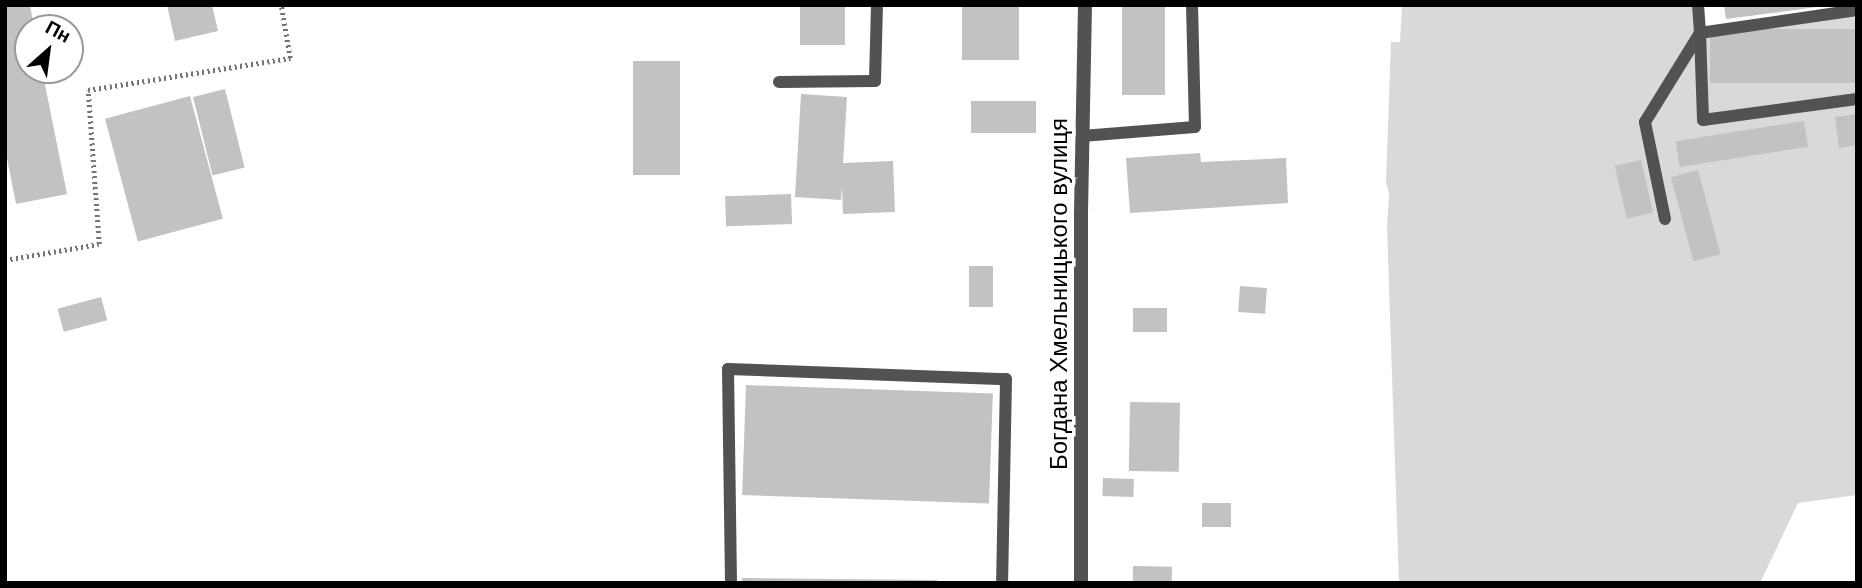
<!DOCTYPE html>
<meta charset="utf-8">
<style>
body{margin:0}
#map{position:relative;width:1862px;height:588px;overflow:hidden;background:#fff;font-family:Arial,sans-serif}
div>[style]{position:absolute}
.green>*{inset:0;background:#d9d9d9}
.building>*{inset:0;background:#c2c2c2;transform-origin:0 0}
.path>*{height:4.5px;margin-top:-2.25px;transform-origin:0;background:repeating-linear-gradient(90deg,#747474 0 2px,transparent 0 5.5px)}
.service>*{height:12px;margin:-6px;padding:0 6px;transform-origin:6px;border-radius:6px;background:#525252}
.minor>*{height:14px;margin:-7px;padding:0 7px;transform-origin:7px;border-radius:7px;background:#525252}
span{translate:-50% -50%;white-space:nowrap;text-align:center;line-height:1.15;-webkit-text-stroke:7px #fff;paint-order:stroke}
.street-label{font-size:24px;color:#000}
.frame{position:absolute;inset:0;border:7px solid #000;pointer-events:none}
.north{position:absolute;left:14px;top:14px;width:70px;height:70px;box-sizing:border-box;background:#fff;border:2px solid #999;border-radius:50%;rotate:28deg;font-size:19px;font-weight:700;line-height:28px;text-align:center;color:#000}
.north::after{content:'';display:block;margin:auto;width:24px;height:32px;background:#000;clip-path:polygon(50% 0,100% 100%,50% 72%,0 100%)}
</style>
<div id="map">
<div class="green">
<div style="clip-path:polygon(1402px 5px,1698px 5px,1700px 33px,1857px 14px,1857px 495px,1798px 503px,1760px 583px,1399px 583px,1387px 226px,1389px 194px,1386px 182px,1391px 42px,1400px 42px)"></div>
</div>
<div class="building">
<div style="clip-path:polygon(5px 5px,30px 5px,34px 28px,28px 28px,28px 70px,42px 70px,67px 194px,16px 204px,5px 148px)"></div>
<div style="clip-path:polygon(167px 5px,212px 5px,218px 31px,175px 41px)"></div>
<div style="left:800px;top:5px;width:45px;height:40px"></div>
<div style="left:962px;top:5px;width:57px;height:55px"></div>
<div style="left:1122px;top:5px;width:43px;height:90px"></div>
<div style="clip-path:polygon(1724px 5px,1817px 5px,1817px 7px,1726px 19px)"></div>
<div style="left:1857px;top:29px;width:54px;height:147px;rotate:90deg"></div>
<div style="left:633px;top:61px;width:47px;height:114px"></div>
<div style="left:225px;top:89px;width:81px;height:33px;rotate:76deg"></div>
<div style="clip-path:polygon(801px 94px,847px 97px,843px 163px,893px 161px,895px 212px,843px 214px,842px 186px,841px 200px,795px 197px)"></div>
<div style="left:190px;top:96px;width:127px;height:88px;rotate:75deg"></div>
<div style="left:971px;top:101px;width:65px;height:32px"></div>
<div style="clip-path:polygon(1857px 114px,1857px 145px,1839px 148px,1835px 117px)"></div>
<div style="left:1804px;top:121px;width:26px;height:130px;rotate:81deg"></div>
<div style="clip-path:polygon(1200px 153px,1201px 162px,1286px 158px,1288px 203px,1130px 213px,1126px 158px)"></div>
<div style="left:1641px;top:160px;width:54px;height:27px;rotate:77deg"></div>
<div style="left:1698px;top:170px;width:87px;height:28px;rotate:75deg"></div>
<div style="left:791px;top:194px;width:30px;height:66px;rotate:88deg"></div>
<div style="left:969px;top:266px;width:24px;height:41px"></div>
<div style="left:1240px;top:286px;width:27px;height:26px;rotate:4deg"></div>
<div style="left:101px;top:297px;width:24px;height:45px;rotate:75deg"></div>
<div style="left:1167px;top:308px;width:24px;height:34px;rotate:90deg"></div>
<div style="left:746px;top:385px;width:247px;height:110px;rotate:2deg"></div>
<div style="left:1130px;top:402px;width:50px;height:69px;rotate:1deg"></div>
<div style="left:1103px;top:478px;width:31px;height:18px;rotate:2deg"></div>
<div style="left:1202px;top:503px;width:29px;height:24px"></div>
<div style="left:1133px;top:566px;width:39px;height:17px;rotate:1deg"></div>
<div style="clip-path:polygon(742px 578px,937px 580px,937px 583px,742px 583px)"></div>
</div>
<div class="path">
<div style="left:5px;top:260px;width:95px;rotate:-9.7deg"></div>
<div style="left:99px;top:244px;width:154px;rotate:-94.1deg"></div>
<div style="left:88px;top:90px;width:205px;rotate:-9deg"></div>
<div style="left:290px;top:58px;width:54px;rotate:-99.6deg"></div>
</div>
<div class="service">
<div style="left:1857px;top:10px;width:159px;rotate:171.7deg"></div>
<div style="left:1700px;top:33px;width:87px;rotate:88deg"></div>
<div style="left:1703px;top:120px;width:155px;rotate:-7.8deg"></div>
<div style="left:779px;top:82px;width:96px;rotate:-0.6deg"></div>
<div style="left:875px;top:81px;width:76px;rotate:-88.5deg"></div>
<div style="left:1082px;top:136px;width:113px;rotate:-4.6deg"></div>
<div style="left:1195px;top:127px;width:122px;rotate:-91.4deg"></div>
<div style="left:1665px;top:219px;width:99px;rotate:-101.7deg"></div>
<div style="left:1645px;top:122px;width:105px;rotate:-58.3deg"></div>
<div style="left:1700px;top:33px;width:28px;rotate:-94deg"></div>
<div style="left:731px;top:583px;width:214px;rotate:-90.8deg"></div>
<div style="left:728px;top:369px;width:278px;rotate:2.1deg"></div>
<div style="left:1006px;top:379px;width:204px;rotate:91.1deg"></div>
</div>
<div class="minor">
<div style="left:1081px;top:583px;width:370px;rotate:-90deg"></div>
<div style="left:1081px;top:213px;width:208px;rotate:-88.9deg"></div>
</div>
<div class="street-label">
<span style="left:1059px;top:294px;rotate:-90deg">Богдана Хмельницького вулиця</span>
</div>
<div class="frame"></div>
<div class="north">Пн</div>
</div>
